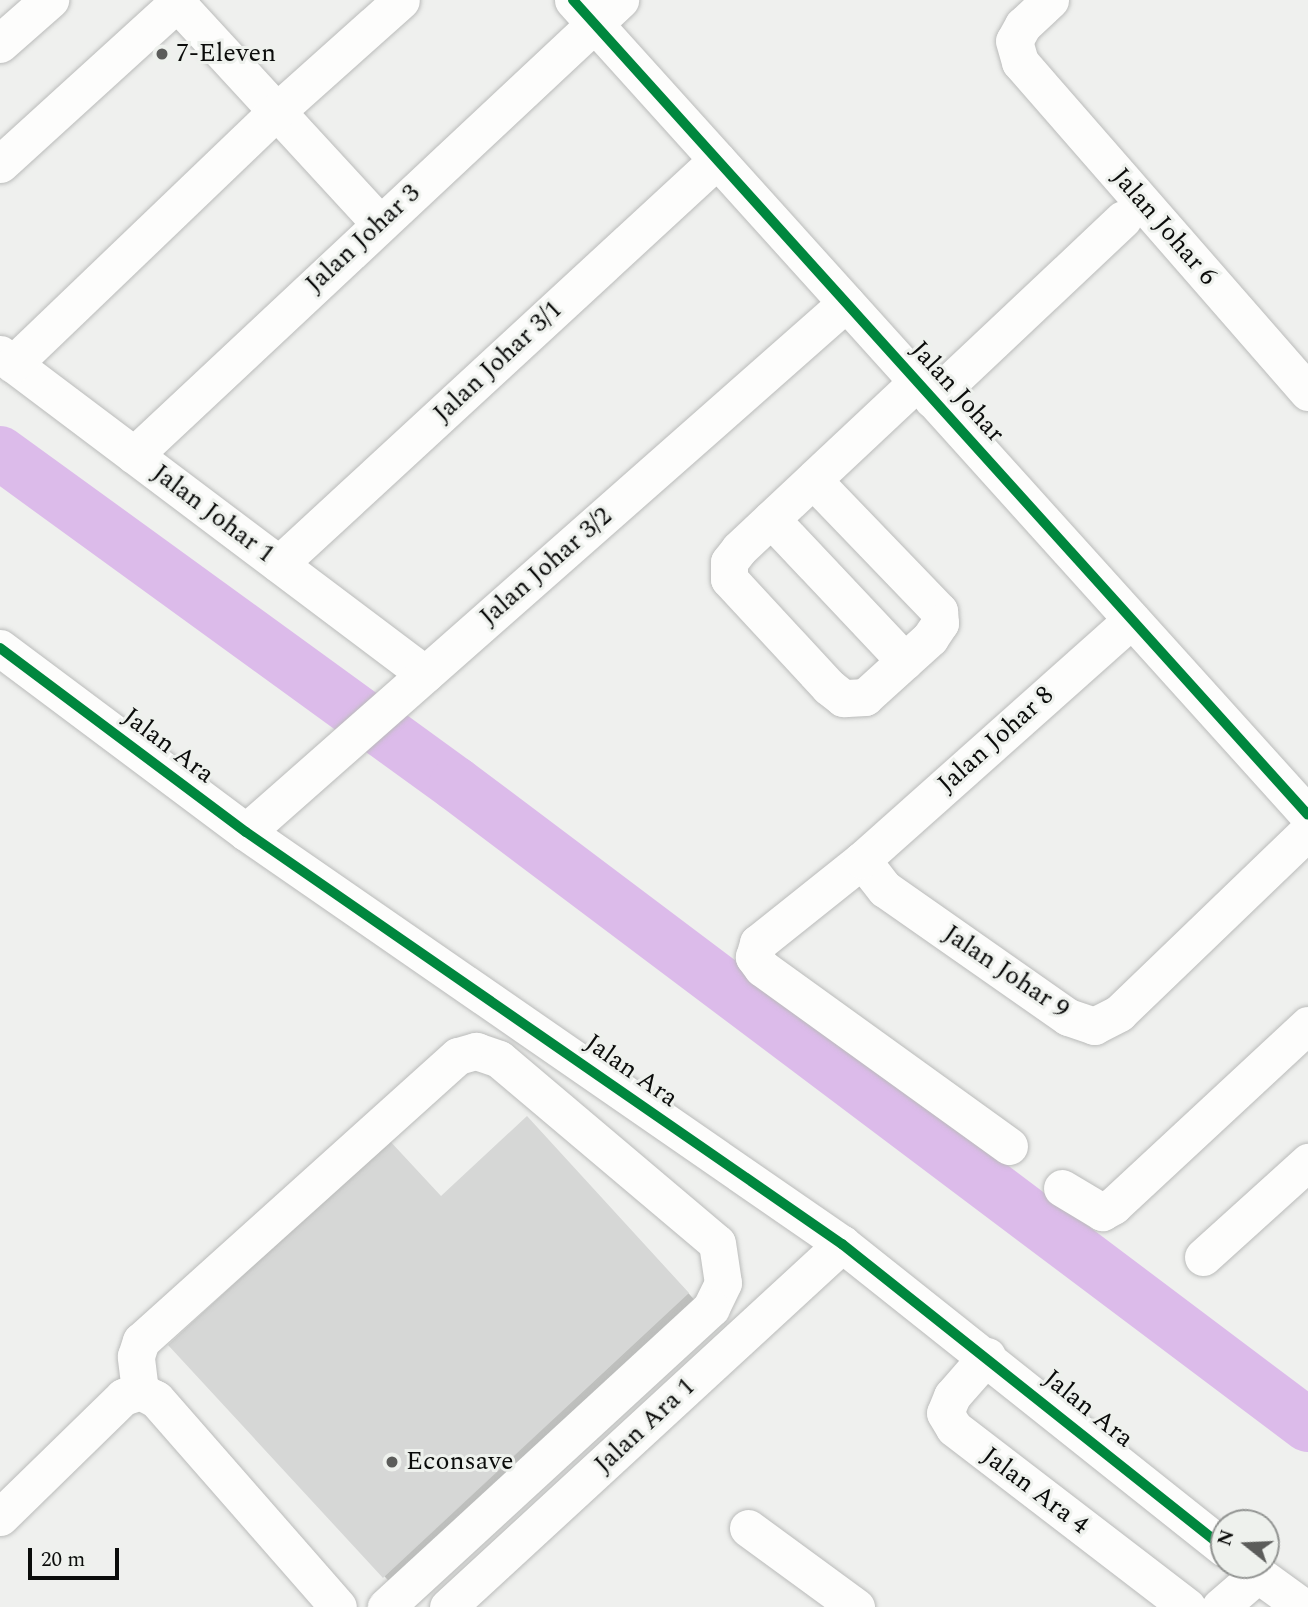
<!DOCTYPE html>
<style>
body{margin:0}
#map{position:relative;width:1308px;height:1607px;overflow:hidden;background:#eff0ee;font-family:Spectral,serif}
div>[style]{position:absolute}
.shadow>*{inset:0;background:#0003}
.river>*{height:54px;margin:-27px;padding:0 27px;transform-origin:27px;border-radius:27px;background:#dcbbea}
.building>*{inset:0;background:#d6d7d6}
.roads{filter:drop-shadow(0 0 2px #babbba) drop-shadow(0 0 2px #babbba)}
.minor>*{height:37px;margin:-18.5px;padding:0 18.5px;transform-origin:18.5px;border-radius:18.5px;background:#fdfdfc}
.major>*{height:38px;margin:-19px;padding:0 19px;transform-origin:19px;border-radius:19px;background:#fdfdfc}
.cycleway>*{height:10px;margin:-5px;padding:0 5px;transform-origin:5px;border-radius:5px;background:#00873e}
.dots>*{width:19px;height:19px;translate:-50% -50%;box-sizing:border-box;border:4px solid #eef1ed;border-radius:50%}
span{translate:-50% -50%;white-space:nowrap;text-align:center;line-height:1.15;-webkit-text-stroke:6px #eef1ed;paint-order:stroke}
.poi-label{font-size:26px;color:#0b0c0b}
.left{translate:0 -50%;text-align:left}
.street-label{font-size:26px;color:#0b0c0b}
.north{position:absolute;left:1210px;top:1509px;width:70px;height:70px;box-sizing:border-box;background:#eef1ed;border:2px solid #939593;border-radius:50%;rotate:288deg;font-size:19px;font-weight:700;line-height:28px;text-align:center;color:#0b0c0b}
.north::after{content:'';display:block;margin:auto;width:24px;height:32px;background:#5b5c5a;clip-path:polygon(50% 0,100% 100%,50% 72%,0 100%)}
.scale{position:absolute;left:28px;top:1548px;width:91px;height:32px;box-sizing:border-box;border:4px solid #0b0c0b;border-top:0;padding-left:9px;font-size:21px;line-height:24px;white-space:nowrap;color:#0b0c0b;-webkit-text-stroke:5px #eef1ed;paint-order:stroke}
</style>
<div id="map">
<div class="shadow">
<div style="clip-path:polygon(541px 1133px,702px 1308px,398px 1591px,171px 1345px,442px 1198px)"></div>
</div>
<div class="river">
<div style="left:0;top:453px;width:563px;rotate:35.98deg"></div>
<div style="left:456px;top:784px;width:1066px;rotate:36.96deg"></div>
</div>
<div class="building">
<div style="clip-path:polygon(527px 1116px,689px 1293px,383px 1578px,168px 1345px,389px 1140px,441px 1196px)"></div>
</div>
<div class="roads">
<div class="minor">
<div style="left:573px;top:0;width:1097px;rotate:47.95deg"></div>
<div style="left:1050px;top:0;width:37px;rotate:137deg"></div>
<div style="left:1023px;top:25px;width:18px;rotate:119deg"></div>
<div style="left:1014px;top:41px;width:22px;rotate:74deg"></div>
<div style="left:1020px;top:62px;width:438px;rotate:48.9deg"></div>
<div style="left:177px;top:3px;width:299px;rotate:47.4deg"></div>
<div style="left:0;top:164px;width:244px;rotate:-42.3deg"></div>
<div style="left:0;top:354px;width:532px;rotate:36.98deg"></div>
<div style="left:13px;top:364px;width:366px;rotate:-43.8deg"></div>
<div style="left:277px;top:111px;width:166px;rotate:-41.8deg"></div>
<div style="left:932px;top:399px;width:262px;rotate:-43.3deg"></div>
<div style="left:134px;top:455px;width:666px;rotate:-43.11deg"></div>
<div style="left:813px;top:480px;width:182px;rotate:46.1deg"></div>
<div style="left:939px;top:611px;width:12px;rotate:85deg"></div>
<div style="left:940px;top:623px;width:18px;rotate:124deg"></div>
<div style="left:930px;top:638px;width:88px;rotate:137.8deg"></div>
<div style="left:865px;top:697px;width:22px;rotate:177deg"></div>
<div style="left:843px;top:698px;width:18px;rotate:-142deg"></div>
<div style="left:829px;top:687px;width:147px;rotate:-132.8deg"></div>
<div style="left:729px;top:579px;width:17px;rotate:-90deg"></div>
<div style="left:729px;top:562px;width:16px;rotate:-52deg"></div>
<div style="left:739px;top:549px;width:244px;rotate:-43.2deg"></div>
<div style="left:771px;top:519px;width:195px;rotate:46.7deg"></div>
<div style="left:279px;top:564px;width:596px;rotate:-42.69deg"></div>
<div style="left:0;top:648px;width:307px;rotate:36.8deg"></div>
<div style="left:246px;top:832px;width:725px;rotate:34.66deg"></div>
<div style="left:842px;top:1244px;width:488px;rotate:38.5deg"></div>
<div style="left:246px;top:832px;width:800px;rotate:-41.4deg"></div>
<div style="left:862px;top:860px;width:37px;rotate:52deg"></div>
<div style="left:885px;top:889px;width:223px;rotate:35deg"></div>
<div style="left:1068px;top:1017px;width:28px;rotate:19deg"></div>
<div style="left:1094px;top:1026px;width:28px;rotate:-27deg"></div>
<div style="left:1119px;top:1013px;width:262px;rotate:-43.9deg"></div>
<div style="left:1009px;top:1146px;width:304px;rotate:-144.2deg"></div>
<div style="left:762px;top:968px;width:14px;rotate:-126deg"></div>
<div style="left:754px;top:957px;width:15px;rotate:-74deg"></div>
<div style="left:758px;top:943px;width:133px;rotate:-38.6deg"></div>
<div style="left:862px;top:860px;width:361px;rotate:-41.7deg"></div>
<div style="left:1062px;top:1188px;width:47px;rotate:31deg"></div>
<div style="left:1102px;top:1212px;width:13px;rotate:-29deg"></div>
<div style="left:1113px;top:1206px;width:266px;rotate:-42.9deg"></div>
<div style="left:1203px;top:1257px;width:142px;rotate:-42.1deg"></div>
<div style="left:987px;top:1356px;width:53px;rotate:131.2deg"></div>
<div style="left:952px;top:1396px;width:18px;rotate:112deg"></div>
<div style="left:945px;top:1413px;width:17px;rotate:59deg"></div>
<div style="left:954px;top:1428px;width:294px;rotate:37.5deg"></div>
<div style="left:140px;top:1391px;width:35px;rotate:-97deg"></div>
<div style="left:136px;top:1356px;width:16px;rotate:-72deg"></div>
<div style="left:141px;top:1341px;width:426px;rotate:-42deg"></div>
<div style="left:458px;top:1056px;width:19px;rotate:-16deg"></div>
<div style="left:476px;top:1051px;width:24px;rotate:19deg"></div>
<div style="left:499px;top:1059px;width:285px;rotate:40.2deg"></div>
<div style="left:717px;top:1243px;width:40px;rotate:81.5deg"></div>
<div style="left:723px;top:1283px;width:28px;rotate:116deg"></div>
<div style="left:711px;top:1308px;width:442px;rotate:137.4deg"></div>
<div style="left:0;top:1517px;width:172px;rotate:-44.3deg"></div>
<div style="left:123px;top:1397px;width:18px;rotate:-19deg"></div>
<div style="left:140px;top:1391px;width:18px;rotate:27deg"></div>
<div style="left:156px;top:1399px;width:276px;rotate:48.8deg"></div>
<div style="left:748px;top:1528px;width:134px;rotate:36.2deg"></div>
<div style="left:1245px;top:1565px;width:72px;rotate:35.9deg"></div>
<div style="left:448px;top:1607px;width:536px;rotate:-42.65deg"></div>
<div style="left:1220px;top:1607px;width:49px;rotate:-40.9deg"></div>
</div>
<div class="major">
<div style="left:0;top:44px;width:67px;rotate:-41.3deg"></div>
</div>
</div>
<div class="cycleway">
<div style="left:573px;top:0;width:1097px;rotate:47.95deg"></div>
<div style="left:0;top:648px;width:307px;rotate:36.8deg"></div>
<div style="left:246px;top:832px;width:725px;rotate:34.66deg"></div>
<div style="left:842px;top:1244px;width:488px;rotate:38.5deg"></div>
</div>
<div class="dots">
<div style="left:162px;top:54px;background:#5b5c5a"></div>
<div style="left:392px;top:1462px;background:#5b5c5a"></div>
</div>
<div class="poi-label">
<span class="left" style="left:176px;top:54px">7-Eleven</span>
<span class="left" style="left:406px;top:1462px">Econsave</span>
</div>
<div class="street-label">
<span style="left:1164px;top:227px;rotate:49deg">Jalan Johar 6</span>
<span style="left:363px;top:239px;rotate:-43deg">Jalan Johar 3</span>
<span style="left:498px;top:362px;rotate:-43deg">Jalan Johar 3/1</span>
<span style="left:957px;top:392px;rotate:48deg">Jalan Johar</span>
<span style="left:213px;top:514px;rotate:37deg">Jalan Johar 1</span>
<span style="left:546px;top:567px;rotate:-41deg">Jalan Johar 3/2</span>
<span style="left:996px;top:740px;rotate:-42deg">Jalan Johar 8</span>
<span style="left:168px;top:746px;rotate:37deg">Jalan Ara</span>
<span style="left:1006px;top:972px;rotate:34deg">Jalan Johar 9</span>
<span style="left:631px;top:1071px;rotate:35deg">Jalan Ara</span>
<span style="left:1088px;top:1409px;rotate:39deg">Jalan Ara</span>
<span style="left:645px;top:1426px;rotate:-43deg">Jalan Ara 1</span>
<span style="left:1035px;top:1491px;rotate:37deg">Jalan Ara 4</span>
</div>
<div class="north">N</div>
<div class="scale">20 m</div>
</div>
